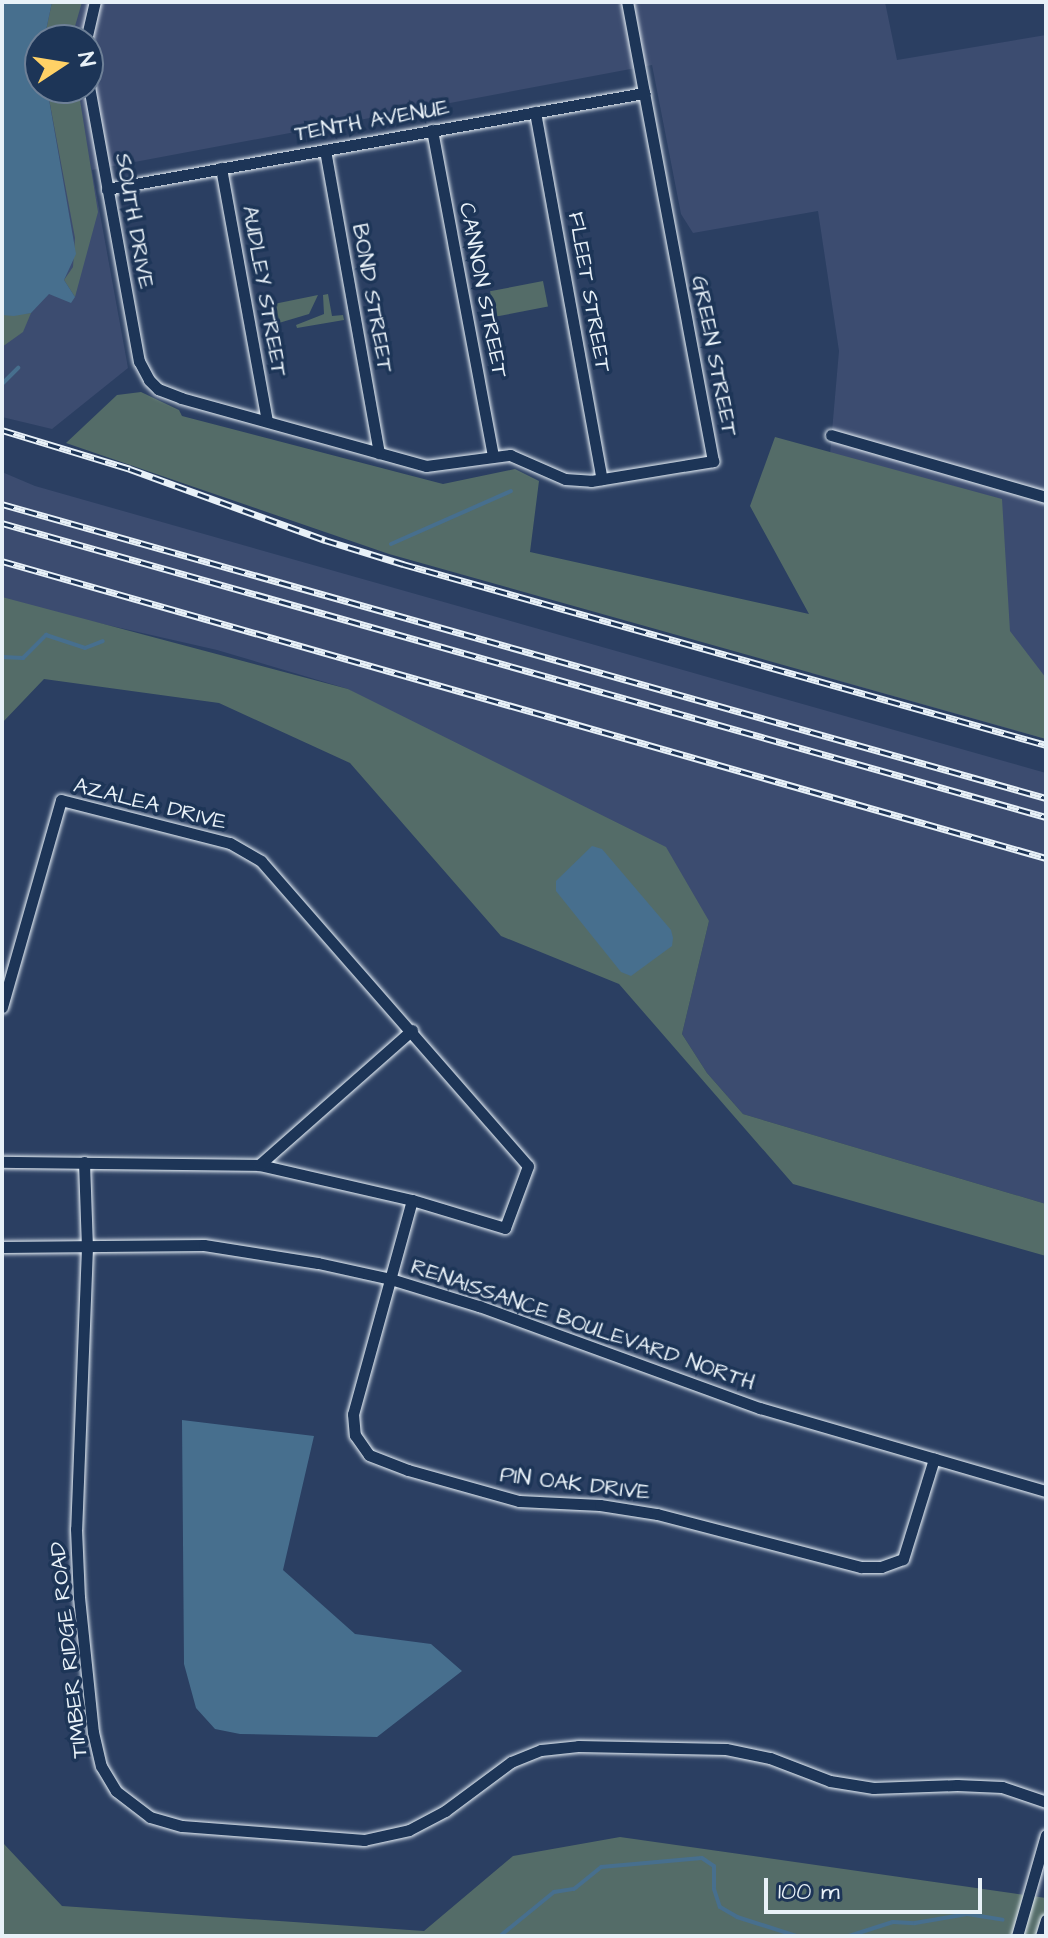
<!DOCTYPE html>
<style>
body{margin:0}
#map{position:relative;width:1048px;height:1938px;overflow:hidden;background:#2b3f62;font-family:"Architects Daughter",sans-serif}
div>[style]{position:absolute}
.built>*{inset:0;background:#3c4c70}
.green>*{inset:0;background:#546c68;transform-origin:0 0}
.water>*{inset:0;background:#476f8e}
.stream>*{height:4px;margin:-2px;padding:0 2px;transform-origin:2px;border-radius:2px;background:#476f8e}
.roads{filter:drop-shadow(0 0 2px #e8f1f8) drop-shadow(0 0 2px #e8f1f8)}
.street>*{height:11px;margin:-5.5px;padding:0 5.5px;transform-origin:5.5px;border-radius:5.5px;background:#1d3557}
.rail>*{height:7px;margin-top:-3.5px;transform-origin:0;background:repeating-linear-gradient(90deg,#1d3557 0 12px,#e8f1f8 0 24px);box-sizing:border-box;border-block:2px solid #e8f1f8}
span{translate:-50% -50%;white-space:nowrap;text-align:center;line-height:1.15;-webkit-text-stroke:7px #1d3557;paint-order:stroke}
.street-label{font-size:22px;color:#e8f1f8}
.frame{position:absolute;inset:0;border:4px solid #e8f1f8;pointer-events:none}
.north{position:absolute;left:24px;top:24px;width:80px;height:80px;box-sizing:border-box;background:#1d3557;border:2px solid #6e8097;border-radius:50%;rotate:78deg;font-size:22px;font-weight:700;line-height:32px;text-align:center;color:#e8f1f8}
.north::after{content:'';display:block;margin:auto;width:28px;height:36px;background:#ffd166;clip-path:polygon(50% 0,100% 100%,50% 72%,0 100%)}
.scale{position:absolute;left:764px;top:1878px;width:218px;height:36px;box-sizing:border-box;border:4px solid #e8f1f8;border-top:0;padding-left:10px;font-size:24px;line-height:28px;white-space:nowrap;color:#e8f1f8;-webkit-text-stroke:6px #1d3557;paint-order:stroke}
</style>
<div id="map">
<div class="built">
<div style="clip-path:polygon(evenodd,2px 2px,885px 2px,897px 60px,1046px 35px,1046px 739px,811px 673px,839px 351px,818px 211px,693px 233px,681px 214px,652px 65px,92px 170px,128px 368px,52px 429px,2px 417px,2px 2px,40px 40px,88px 40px,88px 88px,40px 88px,40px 40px)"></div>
<div style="clip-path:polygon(2px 472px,35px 486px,1046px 773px,1046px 1204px,743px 1114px,707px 1073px,682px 1034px,709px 921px,348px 689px,217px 650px,2px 601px)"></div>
</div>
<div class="green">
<div style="clip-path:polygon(52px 2px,82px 2px,71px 40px,44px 40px)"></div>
<div style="clip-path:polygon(47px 88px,78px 88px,98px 212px,75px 297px,64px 280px,73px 267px,75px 238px)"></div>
<div style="left:543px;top:281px;width:26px;height:54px;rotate:79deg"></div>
<div style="clip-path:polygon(328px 294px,332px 316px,343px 315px,344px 320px,297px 328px,296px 325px,324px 314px,323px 295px)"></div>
<div style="clip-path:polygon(318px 295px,309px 314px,272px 325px,269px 305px)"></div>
<div style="clip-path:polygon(31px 313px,23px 332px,2px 347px,2px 315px)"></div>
<div style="clip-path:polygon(141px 392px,179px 410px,182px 416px,443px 484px,515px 469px,539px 481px,530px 552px,809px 614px,750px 506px,775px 437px,1002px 499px,1010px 631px,1046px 678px,1046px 739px,389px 554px,66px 443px,117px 395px)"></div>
<div style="clip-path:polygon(2px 597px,348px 689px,666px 847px,709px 921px,682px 1034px,707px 1073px,743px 1114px,1046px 1204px,1046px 1256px,793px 1184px,619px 984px,501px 936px,350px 763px,219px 703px,44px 679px,2px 723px)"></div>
<div style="clip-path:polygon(2px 1837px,4px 1844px,62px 1906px,424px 1931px,513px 1856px,620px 1837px,1046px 1898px,1046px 1936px,2px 1936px)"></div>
</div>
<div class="water">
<div style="clip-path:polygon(2px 2px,52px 2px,44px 40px,40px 40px,40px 88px,47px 88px,76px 254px,64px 280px,75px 297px,71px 303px,49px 294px,31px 313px,14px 316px,2px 315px)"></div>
<div style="clip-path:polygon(592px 846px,602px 849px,671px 930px,673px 938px,672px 946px,631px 976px,621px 972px,556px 891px,556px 881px)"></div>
<div style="clip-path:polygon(182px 1420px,314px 1436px,283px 1570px,355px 1634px,431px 1644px,462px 1671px,377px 1737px,240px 1734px,215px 1729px,196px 1708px,184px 1664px)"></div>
</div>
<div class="stream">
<div style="left:2px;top:384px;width:23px;rotate:-45deg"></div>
<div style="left:391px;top:544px;width:131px;rotate:-23.8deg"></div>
<div style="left:2px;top:657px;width:21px;rotate:3deg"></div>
<div style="left:23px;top:658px;width:33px;rotate:-45deg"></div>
<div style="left:46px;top:635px;width:41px;rotate:18.4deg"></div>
<div style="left:85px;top:648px;width:19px;rotate:-21deg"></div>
<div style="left:500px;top:1936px;width:70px;rotate:-39.2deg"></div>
<div style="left:554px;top:1892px;width:20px;rotate:-9deg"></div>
<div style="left:574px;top:1889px;width:35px;rotate:-39deg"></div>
<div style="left:601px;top:1867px;width:101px;rotate:-5.1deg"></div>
<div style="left:702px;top:1858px;width:14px;rotate:34deg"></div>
<div style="left:714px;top:1866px;width:23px;rotate:90deg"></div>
<div style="left:714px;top:1889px;width:19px;rotate:72deg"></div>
<div style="left:720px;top:1907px;width:20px;rotate:30deg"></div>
<div style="left:737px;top:1917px;width:63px;rotate:17.6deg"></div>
<div style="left:849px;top:1936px;width:46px;rotate:-17.7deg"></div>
<div style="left:893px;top:1922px;width:22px;rotate:3deg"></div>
<div style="left:915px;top:1923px;width:53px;rotate:-9.8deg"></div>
<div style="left:967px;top:1914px;width:36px;rotate:9deg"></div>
</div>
<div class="roads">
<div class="street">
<div style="left:86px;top:40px;width:39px;rotate:-77deg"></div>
<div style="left:88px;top:81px;width:285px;rotate:79.7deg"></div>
<div style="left:139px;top:361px;width:21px;rotate:62deg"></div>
<div style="left:149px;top:380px;width:13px;rotate:45deg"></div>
<div style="left:158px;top:389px;width:25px;rotate:21deg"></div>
<div style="left:181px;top:398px;width:254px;rotate:15.5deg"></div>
<div style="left:426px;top:466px;width:85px;rotate:-7.5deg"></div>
<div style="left:510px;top:455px;width:60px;rotate:23.6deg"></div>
<div style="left:565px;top:479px;width:26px;rotate:4deg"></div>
<div style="left:591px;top:481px;width:124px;rotate:-9.3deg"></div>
<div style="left:713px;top:461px;width:467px;rotate:-100.6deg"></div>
<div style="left:535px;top:112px;width:373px;rotate:79.7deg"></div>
<div style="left:432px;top:130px;width:332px;rotate:79.4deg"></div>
<div style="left:325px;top:150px;width:308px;rotate:79.9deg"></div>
<div style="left:221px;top:168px;width:257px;rotate:79.7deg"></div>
<div style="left:107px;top:189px;width:546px;rotate:-10.14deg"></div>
<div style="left:831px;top:435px;width:224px;rotate:16.1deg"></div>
<div style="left:2px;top:1007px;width:215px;rotate:-74.1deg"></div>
<div style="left:61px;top:800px;width:174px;rotate:14.3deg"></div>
<div style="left:230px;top:843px;width:36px;rotate:30deg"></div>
<div style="left:261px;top:861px;width:405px;rotate:48.8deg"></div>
<div style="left:528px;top:1166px;width:66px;rotate:110.4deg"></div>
<div style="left:505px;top:1228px;width:97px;rotate:-163.2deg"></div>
<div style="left:412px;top:1200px;width:157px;rotate:-167.1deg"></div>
<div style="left:259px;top:1165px;width:257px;rotate:-179.3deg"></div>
<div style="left:84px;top:1162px;width:85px;rotate:88deg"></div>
<div style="left:87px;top:1247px;width:282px;rotate:92.2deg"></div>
<div style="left:76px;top:1529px;width:68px;rotate:87.5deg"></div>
<div style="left:79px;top:1597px;width:136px;rotate:84.1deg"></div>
<div style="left:93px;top:1732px;width:35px;rotate:77deg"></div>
<div style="left:101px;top:1766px;width:29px;rotate:59deg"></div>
<div style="left:116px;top:1791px;width:43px;rotate:37.4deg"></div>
<div style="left:150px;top:1817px;width:33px;rotate:16deg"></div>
<div style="left:182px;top:1826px;width:183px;rotate:4.4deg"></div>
<div style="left:364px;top:1840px;width:46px;rotate:-12.5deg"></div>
<div style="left:409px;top:1830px;width:41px;rotate:-27.8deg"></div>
<div style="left:445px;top:1811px;width:82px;rotate:-36.6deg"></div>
<div style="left:511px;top:1762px;width:32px;rotate:-22deg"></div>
<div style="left:541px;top:1750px;width:37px;rotate:-6deg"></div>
<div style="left:578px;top:1746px;width:148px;rotate:1.2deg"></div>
<div style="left:726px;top:1749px;width:45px;rotate:11.6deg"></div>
<div style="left:770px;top:1758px;width:64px;rotate:21deg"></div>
<div style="left:830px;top:1781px;width:44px;rotate:9.2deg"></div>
<div style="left:873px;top:1788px;width:84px;rotate:-2deg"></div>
<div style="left:957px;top:1785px;width:45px;rotate:2.5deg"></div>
<div style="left:1002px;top:1787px;width:46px;rotate:18.8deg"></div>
<div style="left:259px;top:1165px;width:204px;rotate:-41.4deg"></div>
<div style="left:412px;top:1200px;width:222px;rotate:105.4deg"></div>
<div style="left:353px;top:1414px;width:21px;rotate:85deg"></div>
<div style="left:355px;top:1435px;width:24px;rotate:55deg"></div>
<div style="left:369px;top:1455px;width:42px;rotate:21deg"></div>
<div style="left:408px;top:1470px;width:115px;rotate:15.6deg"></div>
<div style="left:519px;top:1501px;width:81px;rotate:2.8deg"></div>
<div style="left:600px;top:1505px;width:58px;rotate:9deg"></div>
<div style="left:657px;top:1514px;width:211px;rotate:14.6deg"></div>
<div style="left:861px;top:1567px;width:20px"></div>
<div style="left:881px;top:1567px;width:23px;rotate:-20deg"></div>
<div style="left:903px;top:1559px;width:105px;rotate:-72.8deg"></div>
<div style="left:2px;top:1247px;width:202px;rotate:-0.6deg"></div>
<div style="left:204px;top:1245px;width:115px;rotate:9deg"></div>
<div style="left:318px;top:1263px;width:75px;rotate:12.4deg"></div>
<div style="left:391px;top:1279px;width:92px;rotate:17.1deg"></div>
<div style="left:479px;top:1306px;width:299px;rotate:20deg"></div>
<div style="left:760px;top:1408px;width:298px;rotate:16.2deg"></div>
<div style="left:1017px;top:1936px;width:105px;rotate:-74deg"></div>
<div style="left:1041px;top:1936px;width:17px;rotate:-73deg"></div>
</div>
</div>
<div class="rail">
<div style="left:2px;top:430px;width:134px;rotate:16.9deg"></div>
<div style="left:130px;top:469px;width:208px;rotate:20deg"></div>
<div style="left:325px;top:540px;width:82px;rotate:17.1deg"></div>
<div style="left:403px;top:564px;width:668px;rotate:15.72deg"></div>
<div style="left:2px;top:504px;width:1085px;rotate:15.73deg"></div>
<div style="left:2px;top:523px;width:1085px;rotate:15.73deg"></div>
<div style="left:2px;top:561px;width:1085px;rotate:15.88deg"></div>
</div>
<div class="street-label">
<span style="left:372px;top:121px;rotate:-10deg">TENTH AVENUE</span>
<span style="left:134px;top:221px;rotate:80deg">SOUTH DRIVE</span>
<span style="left:483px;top:290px;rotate:79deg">CANNON STREET</span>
<span style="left:264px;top:291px;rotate:80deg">AUDLEY STREET</span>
<span style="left:589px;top:292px;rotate:80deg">FLEET STREET</span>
<span style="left:372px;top:298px;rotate:80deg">BOND STREET</span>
<span style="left:714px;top:356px;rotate:79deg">GREEN STREET</span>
<span style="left:150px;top:804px;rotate:14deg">AZALEA DRIVE</span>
<span style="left:583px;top:1325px;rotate:19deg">RENAISSANCE BOULEVARD NORTH</span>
<span style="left:575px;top:1484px;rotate:7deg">PIN OAK DRIVE</span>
<span style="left:69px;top:1650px;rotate:-96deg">TIMBER RIDGE ROAD</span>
</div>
<div class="frame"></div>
<div class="north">N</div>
<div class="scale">100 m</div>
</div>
